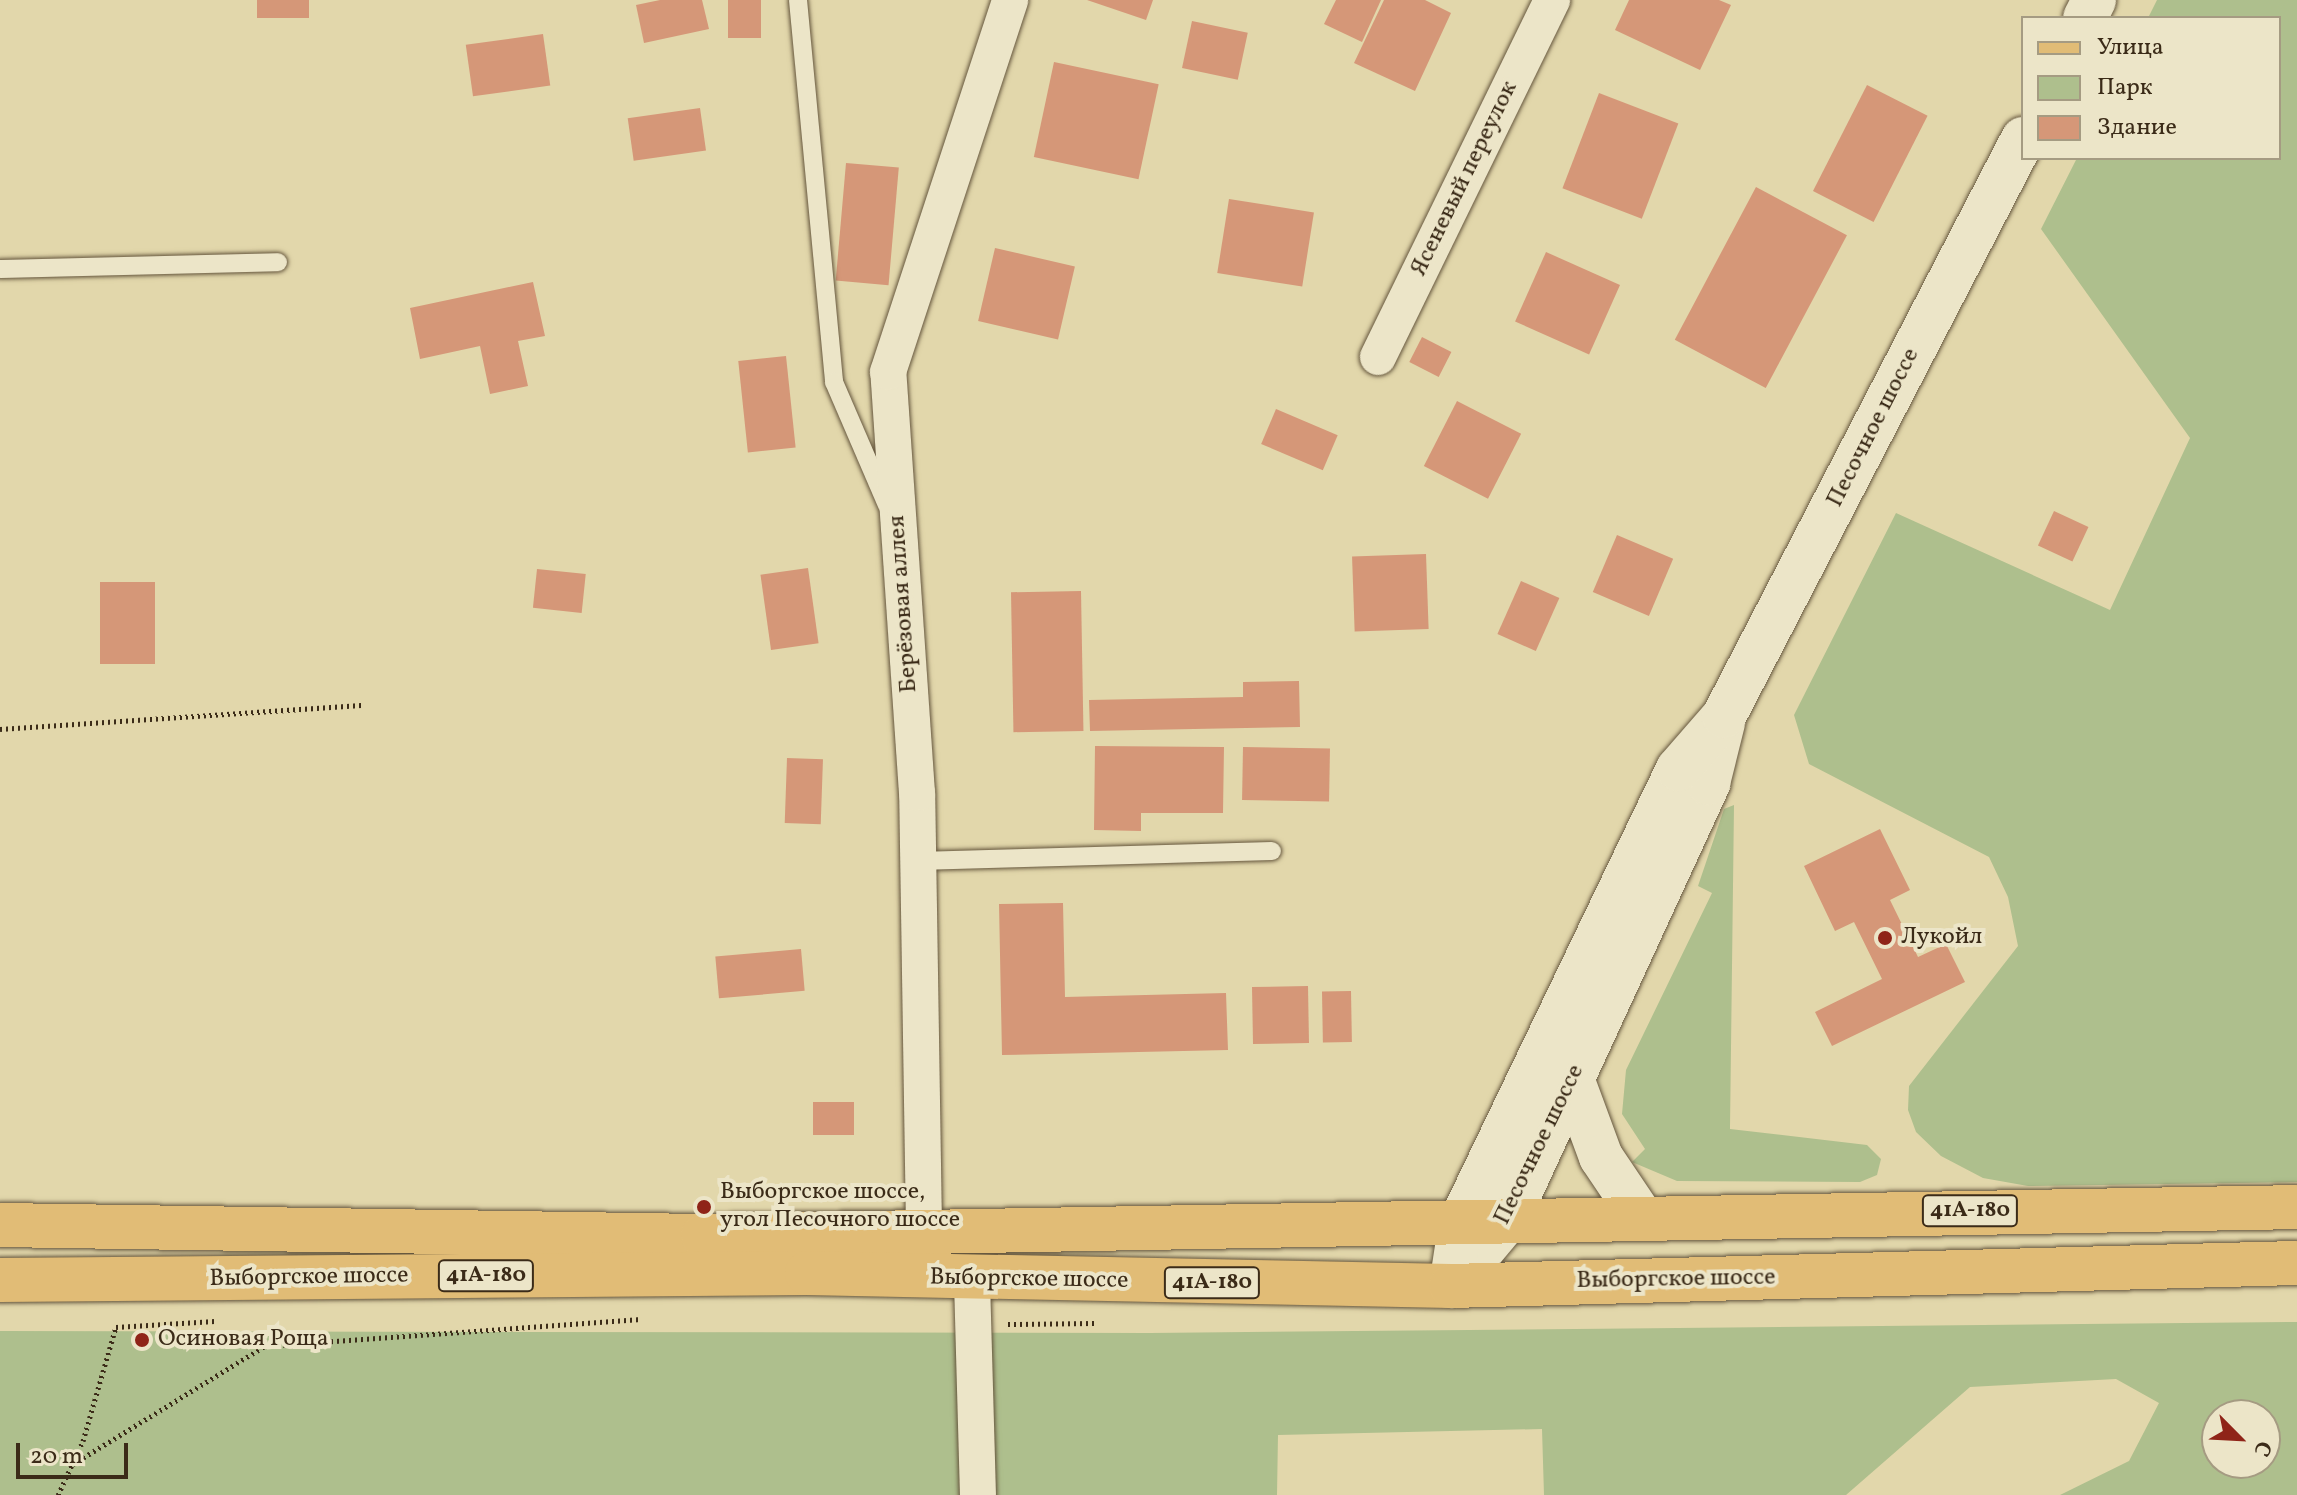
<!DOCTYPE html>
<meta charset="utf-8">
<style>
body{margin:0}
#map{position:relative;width:2297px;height:1495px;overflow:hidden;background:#e2d7ab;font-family:Vollkorn,serif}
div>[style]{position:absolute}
.green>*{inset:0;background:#aebf8d}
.building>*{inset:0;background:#d59778;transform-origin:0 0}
.path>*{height:5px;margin-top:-2.5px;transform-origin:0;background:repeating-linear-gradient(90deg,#3b2b18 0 2px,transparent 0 6px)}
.roads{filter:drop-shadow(0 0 2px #65563d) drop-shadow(0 0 2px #65563d)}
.service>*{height:18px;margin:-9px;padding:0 9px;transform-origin:9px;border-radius:9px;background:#ece5c8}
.minor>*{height:36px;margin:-18px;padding:0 18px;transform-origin:18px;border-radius:18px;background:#ece5c8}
.secondary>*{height:44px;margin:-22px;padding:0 22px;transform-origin:22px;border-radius:22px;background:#ece5c8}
.primary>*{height:44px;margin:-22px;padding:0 22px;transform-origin:22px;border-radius:22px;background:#e1bc76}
.dots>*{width:22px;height:22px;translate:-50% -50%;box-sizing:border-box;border:4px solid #ece5c8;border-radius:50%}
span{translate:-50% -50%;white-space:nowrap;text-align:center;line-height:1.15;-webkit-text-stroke:8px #ece5c8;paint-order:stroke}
.shield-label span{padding:2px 6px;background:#ece5c8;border:2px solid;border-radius:6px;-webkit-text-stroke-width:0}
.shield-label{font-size:22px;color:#3b2b18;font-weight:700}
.street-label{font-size:24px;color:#3b2b18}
.poi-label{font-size:24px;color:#3b2b18}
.left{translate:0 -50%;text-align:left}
.legend{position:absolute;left:2021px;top:16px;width:260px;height:144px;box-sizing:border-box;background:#ece5c8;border:2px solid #a59b82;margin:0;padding:10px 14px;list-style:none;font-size:24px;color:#3b2b18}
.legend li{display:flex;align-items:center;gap:16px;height:40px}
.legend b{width:40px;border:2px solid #a59b82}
.north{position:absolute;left:2201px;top:1399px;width:80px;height:80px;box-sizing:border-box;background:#ece5c8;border:2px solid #a59b82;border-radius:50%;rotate:114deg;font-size:22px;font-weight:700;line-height:32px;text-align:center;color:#3b2b18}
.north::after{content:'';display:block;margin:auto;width:28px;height:36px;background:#8f2418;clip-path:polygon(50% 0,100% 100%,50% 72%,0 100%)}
.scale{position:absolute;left:16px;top:1443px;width:112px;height:36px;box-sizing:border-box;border:4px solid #3b2b18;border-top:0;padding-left:10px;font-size:24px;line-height:28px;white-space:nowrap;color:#3b2b18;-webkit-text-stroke:6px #ece5c8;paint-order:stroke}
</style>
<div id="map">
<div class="green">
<div style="clip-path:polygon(2157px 0,2297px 0,2297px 1182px,2028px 1186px,1983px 1178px,1941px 1156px,1916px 1132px,1908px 1110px,1909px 1086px,2018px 946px,2008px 897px,1989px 857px,1809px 764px,1794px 715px,1896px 513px,2110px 610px,2190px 438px,2041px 229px,2077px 158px,2279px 158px,2279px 18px,2148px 18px)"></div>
<div style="clip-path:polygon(1734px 805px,1730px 1129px,1867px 1145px,1881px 1159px,1877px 1175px,1860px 1182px,1677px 1181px,1632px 1162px,1645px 1149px,1622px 1114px,1626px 1070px,1712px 893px,1698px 886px,1724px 809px)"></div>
<div style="clip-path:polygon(evenodd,2297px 1322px,2297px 1495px,2060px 1495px,2129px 1461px,2159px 1403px,2116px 1379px,1970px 1387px,1846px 1495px,1544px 1495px,1542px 1429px,1278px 1435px,1277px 1495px,0 1495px,0 1331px,1150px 1333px,2297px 1322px,2217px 1415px,2265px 1415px,2265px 1463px,2217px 1463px,2217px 1415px)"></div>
</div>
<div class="building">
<div style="left:257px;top:0;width:52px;height:18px"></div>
<div style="clip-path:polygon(660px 0,702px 0,709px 29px,644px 43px,636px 5px)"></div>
<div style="left:728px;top:0;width:33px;height:38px"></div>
<div style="clip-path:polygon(1087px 0,1153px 0,1146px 20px)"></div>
<div style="clip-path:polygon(1336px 0,1381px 0,1362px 42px,1324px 24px)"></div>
<div style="clip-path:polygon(1384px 0,1425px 0,1451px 13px,1415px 91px,1354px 63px)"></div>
<div style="clip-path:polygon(1629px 0,1719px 0,1731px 5px,1700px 70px,1615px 30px)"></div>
<div style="left:1192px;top:21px;width:57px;height:48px;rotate:12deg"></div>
<div style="left:543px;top:34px;width:52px;height:78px;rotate:82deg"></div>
<div style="left:1054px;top:62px;width:107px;height:97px;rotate:12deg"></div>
<div style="left:1867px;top:85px;width:68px;height:119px;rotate:27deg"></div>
<div style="left:1599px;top:93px;width:85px;height:102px;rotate:21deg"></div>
<div style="left:700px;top:108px;width:43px;height:73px;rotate:82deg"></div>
<div style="left:846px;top:163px;width:53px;height:118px;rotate:5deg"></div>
<div style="left:1756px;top:187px;width:103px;height:173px;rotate:28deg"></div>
<div style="left:1229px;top:199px;width:86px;height:75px;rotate:9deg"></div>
<div style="left:995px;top:248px;width:82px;height:75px;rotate:13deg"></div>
<div style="left:1546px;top:252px;width:81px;height:76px;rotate:24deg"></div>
<div style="clip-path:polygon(533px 282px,545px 336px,518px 341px,528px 386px,490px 394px,480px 346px,420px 359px,410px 308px)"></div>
<div style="left:1422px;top:337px;width:33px;height:28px;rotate:27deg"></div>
<div style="left:786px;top:356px;width:92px;height:48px;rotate:84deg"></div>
<div style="left:1457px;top:401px;width:72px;height:73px;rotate:27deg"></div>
<div style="left:1276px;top:409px;width:67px;height:38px;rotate:23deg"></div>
<div style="left:2054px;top:511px;width:38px;height:38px;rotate:25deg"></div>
<div style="left:1617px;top:535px;width:61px;height:62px;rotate:23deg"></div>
<div style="left:1426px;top:554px;width:75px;height:74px;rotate:88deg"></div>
<div style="left:808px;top:568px;width:76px;height:48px;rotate:82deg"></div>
<div style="left:537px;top:569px;width:49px;height:39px;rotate:6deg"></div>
<div style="left:1521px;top:581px;width:42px;height:58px;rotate:24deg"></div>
<div style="left:100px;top:582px;width:55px;height:82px"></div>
<div style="left:1081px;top:591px;width:140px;height:70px;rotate:89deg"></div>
<div style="clip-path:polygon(1299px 681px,1300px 727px,1090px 731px,1089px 700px,1243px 697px,1243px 682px)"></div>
<div style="clip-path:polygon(1095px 746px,1224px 747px,1223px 813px,1141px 813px,1141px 831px,1094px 830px)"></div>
<div style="left:1243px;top:747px;width:87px;height:53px;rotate:1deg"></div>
<div style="left:787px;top:758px;width:36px;height:65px;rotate:2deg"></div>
<div style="clip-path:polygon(1880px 829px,1910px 890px,1890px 900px,1918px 957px,1946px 944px,1965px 982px,1832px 1046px,1815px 1012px,1882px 979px,1854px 922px,1835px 931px,1804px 866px)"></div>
<div style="clip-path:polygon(1063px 903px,1065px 997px,1226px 993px,1228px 1050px,1002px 1055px,999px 904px)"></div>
<div style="left:801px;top:949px;width:42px;height:86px;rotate:85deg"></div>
<div style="left:1308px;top:986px;width:57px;height:56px;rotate:89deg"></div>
<div style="left:1351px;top:991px;width:51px;height:29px;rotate:89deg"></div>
<div style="left:813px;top:1102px;width:41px;height:33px"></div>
</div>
<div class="path">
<div style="left:0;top:729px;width:362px;rotate:-3.8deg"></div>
<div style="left:1008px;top:1324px;width:86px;rotate:-0.7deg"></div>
<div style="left:73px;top:1464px;width:225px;rotate:-31.6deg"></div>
<div style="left:265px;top:1346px;width:377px;rotate:-4.1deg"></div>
<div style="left:58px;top:1495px;width:60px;rotate:-65.2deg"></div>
<div style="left:83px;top:1441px;width:119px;rotate:-73.9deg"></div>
<div style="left:116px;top:1327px;width:99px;rotate:-3.5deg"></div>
</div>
<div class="roads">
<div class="service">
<div style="left:798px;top:0;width:384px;rotate:84.6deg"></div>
<div style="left:834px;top:382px;width:134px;rotate:66.7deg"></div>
<div style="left:0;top:269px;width:278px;rotate:-1.4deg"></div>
<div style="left:918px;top:861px;width:354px;rotate:-1.6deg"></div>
</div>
<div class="minor">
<div style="left:1378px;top:357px;width:397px;rotate:-64deg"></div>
<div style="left:924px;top:1228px;width:435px;rotate:-90.9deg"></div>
<div style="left:917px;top:793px;width:422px;rotate:-93.9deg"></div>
<div style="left:888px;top:372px;width:391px;rotate:-71.8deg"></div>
<div style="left:972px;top:1281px;width:214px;rotate:88.4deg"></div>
</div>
<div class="secondary">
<div style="left:2085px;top:18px;width:20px;rotate:-63deg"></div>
<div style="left:1573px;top:1081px;width:81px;rotate:69.8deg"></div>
<div style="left:1601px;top:1157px;width:73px;rotate:56.1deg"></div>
<div style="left:1484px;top:1248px;width:35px;rotate:-50deg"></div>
<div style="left:1507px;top:1221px;width:482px;rotate:-65.3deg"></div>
<div style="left:1708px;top:783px;width:62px;rotate:-76deg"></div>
<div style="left:1451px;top:1286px;width:66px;rotate:-81.3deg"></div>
<div style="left:1461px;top:1221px;width:501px;rotate:-64.35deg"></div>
<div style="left:1678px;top:769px;width:70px;rotate:-49deg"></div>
<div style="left:1724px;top:716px;width:650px;rotate:-62.61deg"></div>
</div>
<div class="primary">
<div style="left:0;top:1225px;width:703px;rotate:0.9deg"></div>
<div style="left:703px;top:1236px;width:1594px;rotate:-1.04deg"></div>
<div style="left:0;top:1280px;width:807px;rotate:-0.5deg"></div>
<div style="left:807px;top:1273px;width:644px;rotate:1.16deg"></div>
<div style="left:1451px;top:1286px;width:846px;rotate:-1.56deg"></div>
</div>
</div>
<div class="dots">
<div style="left:1885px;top:938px;background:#8f2418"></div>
<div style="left:704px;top:1207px;background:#8f2418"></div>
<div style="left:142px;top:1340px;background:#8f2418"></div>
</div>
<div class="shield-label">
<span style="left:1970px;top:1211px">41А-180</span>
<span style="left:486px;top:1276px">41А-180</span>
<span style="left:1212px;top:1283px">41А-180</span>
</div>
<div class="street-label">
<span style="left:1465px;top:179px;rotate:-64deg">Ясеневый переулок</span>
<span style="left:1874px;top:428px;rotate:-63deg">Песочное шоссе</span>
<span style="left:904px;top:604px;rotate:-94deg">Берёзовая аллея</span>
<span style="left:1540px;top:1145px;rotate:-64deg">Песочное шоссе</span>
<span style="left:309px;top:1278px;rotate:-1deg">Выборгское шоссе</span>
<span style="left:1029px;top:1280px;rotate:1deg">Выборгское шоссе</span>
<span style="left:1676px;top:1280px;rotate:-1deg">Выборгское шоссе</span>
</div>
<div class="poi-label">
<span class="left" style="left:1901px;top:938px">Лукойл</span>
<span class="left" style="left:720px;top:1207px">Выборгское шоссе,<br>угол Песочного шоссе</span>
<span class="left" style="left:158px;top:1340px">Осиновая Роща</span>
</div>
<ul class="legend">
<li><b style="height:10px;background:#e1bc76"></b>Улица</li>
<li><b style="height:22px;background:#aebf8d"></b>Парк</li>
<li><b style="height:22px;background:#d59778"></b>Здание</li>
</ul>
<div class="north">С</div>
<div class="scale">20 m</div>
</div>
